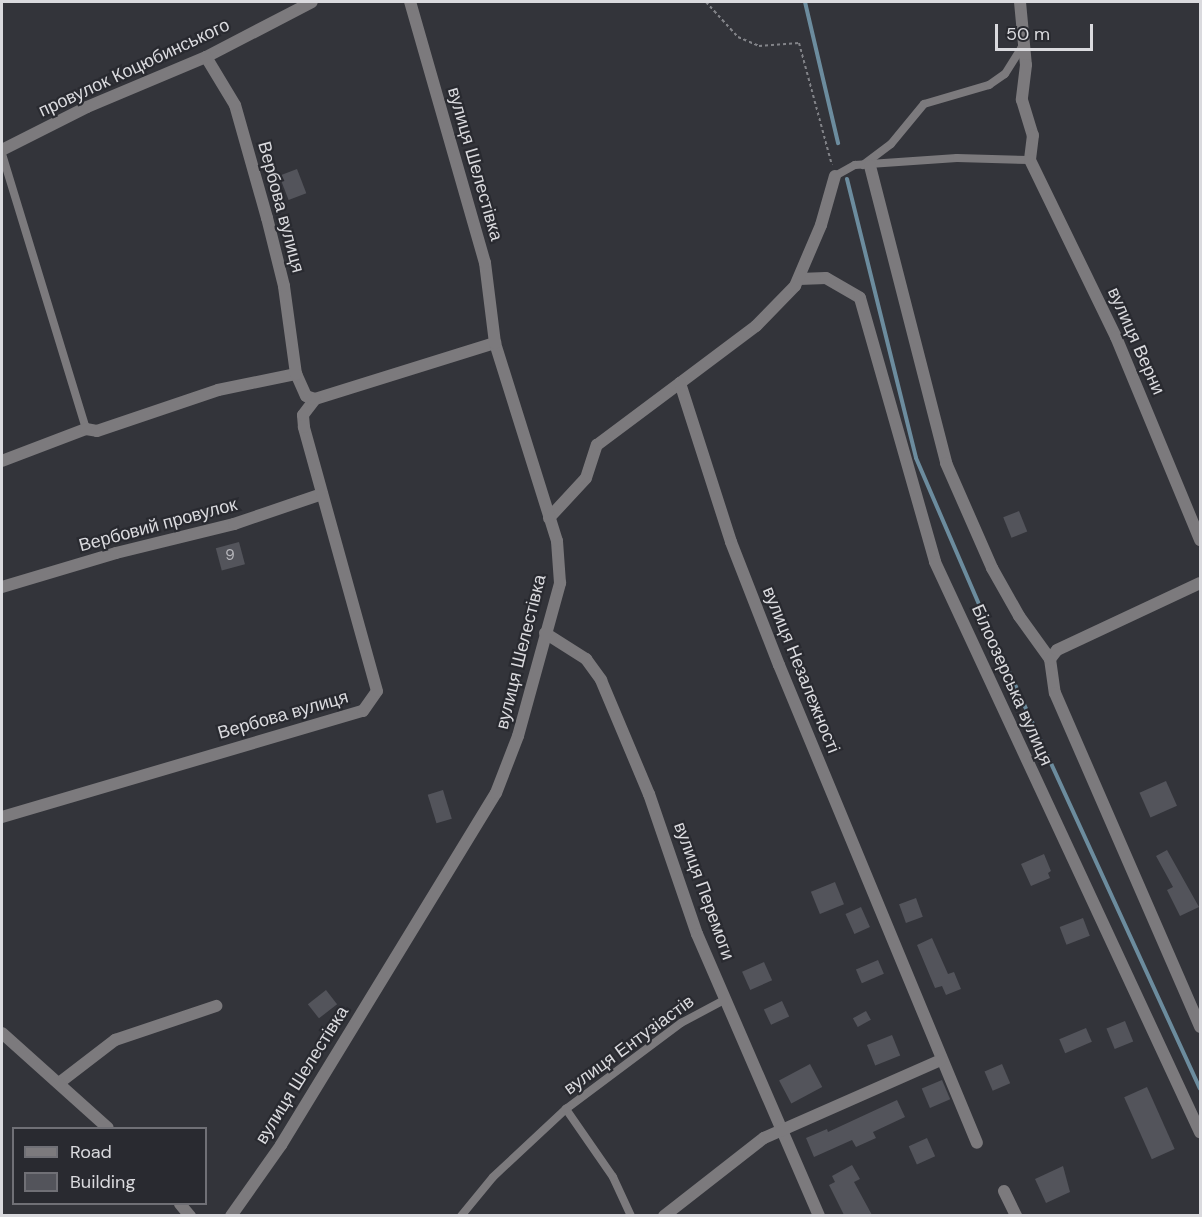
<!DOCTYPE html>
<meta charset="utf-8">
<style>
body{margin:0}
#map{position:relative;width:1202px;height:1217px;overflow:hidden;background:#33343a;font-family:"DM Sans",sans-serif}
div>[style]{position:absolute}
.stream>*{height:4px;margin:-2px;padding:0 2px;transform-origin:2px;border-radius:2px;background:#6c8c9e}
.building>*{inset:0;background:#53545b;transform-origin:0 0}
.path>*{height:2px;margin-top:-1px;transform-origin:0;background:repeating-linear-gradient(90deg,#828388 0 3px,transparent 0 6px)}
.service>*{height:8px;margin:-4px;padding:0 4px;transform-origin:4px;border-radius:4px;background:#7c7a7d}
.minor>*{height:12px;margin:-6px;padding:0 6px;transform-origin:6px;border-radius:6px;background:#7c7a7d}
.tertiary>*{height:12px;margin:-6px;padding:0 6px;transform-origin:6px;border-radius:6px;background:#7c7a7d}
span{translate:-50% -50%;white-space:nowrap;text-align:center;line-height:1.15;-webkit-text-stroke:4.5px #292a30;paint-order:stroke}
.number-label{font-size:15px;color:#b8b8bd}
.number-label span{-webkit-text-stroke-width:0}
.street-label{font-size:18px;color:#dadade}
.frame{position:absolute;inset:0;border:3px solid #dadade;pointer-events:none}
.legend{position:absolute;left:12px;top:1127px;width:195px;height:78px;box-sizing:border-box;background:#292a30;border:2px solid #707076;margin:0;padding:8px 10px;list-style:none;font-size:18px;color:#dadade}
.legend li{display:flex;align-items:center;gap:12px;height:30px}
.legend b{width:30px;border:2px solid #707076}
.scale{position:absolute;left:995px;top:24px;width:98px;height:27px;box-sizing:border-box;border:3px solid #dadade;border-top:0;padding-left:8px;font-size:18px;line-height:21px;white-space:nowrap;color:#dadade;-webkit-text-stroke:4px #292a30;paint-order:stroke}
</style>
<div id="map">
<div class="stream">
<div style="left:805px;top:2px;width:145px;rotate:76.8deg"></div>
<div style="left:847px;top:179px;width:287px;rotate:76.1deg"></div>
<div style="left:916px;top:458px;width:199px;rotate:66.7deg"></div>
<div style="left:995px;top:641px;width:492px;rotate:65.4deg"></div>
</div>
<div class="building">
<div style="left:297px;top:169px;width:26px;height:19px;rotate:69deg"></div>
<div style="left:1019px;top:511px;width:22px;height:17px;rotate:68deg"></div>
<div style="left:239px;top:542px;width:23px;height:24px;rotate:75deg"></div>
<div style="left:1166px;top:781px;width:27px;height:29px;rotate:66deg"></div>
<div style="left:443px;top:790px;width:30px;height:16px;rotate:73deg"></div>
<div style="clip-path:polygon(1167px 850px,1199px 907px,1180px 916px,1167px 890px,1173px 887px,1156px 856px)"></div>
<div style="clip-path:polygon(1044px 854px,1051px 871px,1048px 873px,1050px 878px,1031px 886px,1021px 864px)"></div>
<div style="left:835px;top:882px;width:24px;height:26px;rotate:68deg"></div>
<div style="left:916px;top:898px;width:20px;height:18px;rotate:70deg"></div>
<div style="left:861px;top:907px;width:22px;height:17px;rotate:66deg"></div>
<div style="left:1083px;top:918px;width:19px;height:25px;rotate:69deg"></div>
<div style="clip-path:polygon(932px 938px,948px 974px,954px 972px,961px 989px,946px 995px,942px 986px,935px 988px,917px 945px)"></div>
<div style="left:878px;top:960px;width:15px;height:24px;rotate:67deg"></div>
<div style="left:764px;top:962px;width:20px;height:24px;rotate:66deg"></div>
<div style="left:326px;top:990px;width:18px;height:23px;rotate:52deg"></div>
<div style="left:782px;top:1001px;width:17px;height:20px;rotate:65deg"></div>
<div style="left:866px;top:1011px;width:10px;height:15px;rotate:61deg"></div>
<div style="left:1125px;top:1021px;width:22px;height:20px;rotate:68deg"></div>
<div style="left:1086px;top:1028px;width:15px;height:29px;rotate:67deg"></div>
<div style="left:892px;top:1035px;width:22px;height:27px;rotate:68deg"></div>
<div style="left:810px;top:1064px;width:26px;height:35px;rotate:62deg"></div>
<div style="left:1002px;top:1064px;width:21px;height:19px;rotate:67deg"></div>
<div style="left:942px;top:1080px;width:21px;height:22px;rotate:67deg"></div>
<div style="left:1147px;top:1087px;width:68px;height:25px;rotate:66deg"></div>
<div style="clip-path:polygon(897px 1100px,905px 1117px,873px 1132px,876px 1138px,856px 1147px,852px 1140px,814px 1157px,806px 1138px,827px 1129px,828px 1132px)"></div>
<div style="left:927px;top:1138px;width:20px;height:20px;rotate:66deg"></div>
<div style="clip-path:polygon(852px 1165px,860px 1179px,854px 1182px,872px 1215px,844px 1215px,829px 1185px,835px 1182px,832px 1176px)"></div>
<div style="clip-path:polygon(1063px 1166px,1070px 1192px,1046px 1203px,1035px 1179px)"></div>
</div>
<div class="path">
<div style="left:706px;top:2px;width:47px;rotate:47.6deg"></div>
<div style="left:738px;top:37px;width:23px;rotate:23deg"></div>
<div style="left:759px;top:46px;width:40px;rotate:-4.3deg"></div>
<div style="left:799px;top:43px;width:126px;rotate:74.9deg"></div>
</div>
<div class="service">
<div style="left:2px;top:154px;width:288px;rotate:73deg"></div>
<div style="left:863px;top:165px;width:35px;rotate:-37deg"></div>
<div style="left:891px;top:144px;width:52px;rotate:-50.5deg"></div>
<div style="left:924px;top:104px;width:68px;rotate:-16.3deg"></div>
<div style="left:989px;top:85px;width:19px;rotate:-35deg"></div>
<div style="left:1005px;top:74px;width:34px;rotate:-58deg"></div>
<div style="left:835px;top:176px;width:23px;rotate:-29deg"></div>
<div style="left:855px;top:165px;width:102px;rotate:-3.9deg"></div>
<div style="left:957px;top:158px;width:73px;rotate:1.6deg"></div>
<div style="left:461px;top:1216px;width:50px;rotate:-50.6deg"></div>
<div style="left:493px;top:1177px;width:100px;rotate:-43deg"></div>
<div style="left:631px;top:1216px;width:43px;rotate:-114.8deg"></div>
<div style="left:613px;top:1177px;width:83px;rotate:-124.7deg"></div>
<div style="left:566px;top:1109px;width:144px;rotate:-36.8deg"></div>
<div style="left:681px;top:1023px;width:51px;rotate:-28.1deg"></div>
</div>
<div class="minor">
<div style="left:1020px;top:2px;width:63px;rotate:84.6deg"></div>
<div style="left:1026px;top:65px;width:35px;rotate:97deg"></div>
<div style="left:1022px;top:100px;width:37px;rotate:73deg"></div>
<div style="left:1033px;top:135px;width:25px;rotate:97deg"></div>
<div style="left:1030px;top:160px;width:197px;rotate:64.1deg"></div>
<div style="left:1116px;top:337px;width:220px;rotate:67.5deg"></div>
<div style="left:2px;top:150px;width:95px;rotate:-26.8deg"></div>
<div style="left:87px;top:107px;width:129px;rotate:-22.8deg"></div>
<div style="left:206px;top:57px;width:119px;rotate:-27.4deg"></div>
<div style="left:870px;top:166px;width:307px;rotate:75.6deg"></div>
<div style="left:946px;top:463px;width:115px;rotate:66.3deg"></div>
<div style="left:992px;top:568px;width:55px;rotate:60.6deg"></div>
<div style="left:1019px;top:616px;width:53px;rotate:54.2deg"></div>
<div style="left:1050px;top:659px;width:34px;rotate:82deg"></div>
<div style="left:1055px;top:693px;width:364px;rotate:66.5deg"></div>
<div style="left:799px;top:279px;width:27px;rotate:-2deg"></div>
<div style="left:826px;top:278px;width:39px;rotate:30deg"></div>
<div style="left:860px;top:298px;width:274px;rotate:74.1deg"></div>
<div style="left:935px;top:562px;width:629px;rotate:65.07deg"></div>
<div style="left:680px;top:383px;width:95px;rotate:-36.9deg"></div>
<div style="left:756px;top:326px;width:56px;rotate:-45.7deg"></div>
<div style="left:795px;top:286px;width:66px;rotate:-66.9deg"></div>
<div style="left:821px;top:225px;width:51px;rotate:-74.1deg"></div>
<div style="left:315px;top:399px;width:189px;rotate:-17.3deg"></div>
<div style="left:2px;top:461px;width:90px;rotate:-20.9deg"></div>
<div style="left:86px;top:429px;width:11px;rotate:10deg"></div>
<div style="left:97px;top:431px;width:128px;rotate:-18.7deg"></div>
<div style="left:218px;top:390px;width:80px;rotate:-11.6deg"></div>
<div style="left:549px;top:518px;width:54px;rotate:-47.2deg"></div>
<div style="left:586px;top:478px;width:35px;rotate:-72deg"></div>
<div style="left:597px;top:445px;width:104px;rotate:-36.8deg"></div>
<div style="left:680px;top:383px;width:167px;rotate:72.2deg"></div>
<div style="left:731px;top:542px;width:132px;rotate:68.7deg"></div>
<div style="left:779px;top:665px;width:517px;rotate:67.5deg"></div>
<div style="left:2px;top:587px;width:119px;rotate:-16.6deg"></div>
<div style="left:116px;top:553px;width:122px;rotate:-13.8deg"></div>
<div style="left:234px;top:524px;width:93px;rotate:-18.8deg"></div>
<div style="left:545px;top:633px;width:49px;rotate:32.4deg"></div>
<div style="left:586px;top:659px;width:26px;rotate:54deg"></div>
<div style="left:601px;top:680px;width:124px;rotate:67.2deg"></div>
<div style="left:649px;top:794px;width:148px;rotate:71.1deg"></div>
<div style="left:697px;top:934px;width:307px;rotate:66.6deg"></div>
<div style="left:1050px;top:659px;width:11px;rotate:-52deg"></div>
<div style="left:1057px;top:650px;width:158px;rotate:-25.1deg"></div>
<div style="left:2px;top:817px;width:376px;rotate:-16.4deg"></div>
<div style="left:363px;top:711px;width:24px;rotate:-55deg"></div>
<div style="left:377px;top:691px;width:274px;rotate:-105.5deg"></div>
<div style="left:304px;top:427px;width:12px;rotate:-95deg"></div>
<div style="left:303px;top:415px;width:20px;rotate:-53deg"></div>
<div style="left:315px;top:399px;width:9px;rotate:-162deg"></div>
<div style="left:306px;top:396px;width:24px;rotate:-114deg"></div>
<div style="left:296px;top:374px;width:89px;rotate:-97.8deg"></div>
<div style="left:284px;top:286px;width:70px;rotate:-104deg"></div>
<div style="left:267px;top:218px;width:117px;rotate:-105.8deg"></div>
<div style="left:235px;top:105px;width:56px;rotate:-121.1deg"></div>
<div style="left:59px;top:1083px;width:71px;rotate:-37.5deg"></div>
<div style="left:115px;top:1040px;width:107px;rotate:-18.6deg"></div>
<div style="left:1004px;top:1191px;width:28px;rotate:64deg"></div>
<div style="left:231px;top:1216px;width:87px;rotate:-54.8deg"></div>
<div style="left:281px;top:1145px;width:412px;rotate:-58.6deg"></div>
<div style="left:496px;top:793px;width:61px;rotate:-68.9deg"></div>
<div style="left:518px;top:736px;width:159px;rotate:-74.6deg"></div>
<div style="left:560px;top:583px;width:42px;rotate:-94.1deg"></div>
<div style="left:557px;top:541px;width:207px;rotate:-107.4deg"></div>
<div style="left:495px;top:343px;width:81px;rotate:-97.1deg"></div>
<div style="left:485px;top:263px;width:272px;rotate:-106deg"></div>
<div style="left:664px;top:1216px;width:127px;rotate:-38deg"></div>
<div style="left:764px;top:1138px;width:193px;rotate:-23.8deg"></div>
</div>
<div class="tertiary">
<div style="left:2px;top:1033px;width:142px;rotate:41.9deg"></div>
<div style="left:180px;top:1204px;width:16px;rotate:50deg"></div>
</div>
<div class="number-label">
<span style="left:230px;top:556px">9</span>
</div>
<div class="street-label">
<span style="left:134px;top:68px;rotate:-25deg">провулок Коцюбинського</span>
<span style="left:475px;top:164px;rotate:74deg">вулиця Шелестівка</span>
<span style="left:281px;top:207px;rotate:75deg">Вербова вулиця</span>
<span style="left:1136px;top:341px;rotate:66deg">вулиця Верни</span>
<span style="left:158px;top:525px;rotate:-15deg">Вербовий провулок</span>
<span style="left:521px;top:652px;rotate:-76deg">вулиця Шелестівка</span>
<span style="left:801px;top:670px;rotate:68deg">вулиця Незалежності</span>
<span style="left:1012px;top:685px;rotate:66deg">Білоозерська вулиця</span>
<span style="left:283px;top:715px;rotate:-16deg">Вербова вулиця</span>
<span style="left:704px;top:891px;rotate:70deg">вулиця Перемоги</span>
<span style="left:629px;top:1045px;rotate:-36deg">вулиця Ентузіастів</span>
<span style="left:302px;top:1075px;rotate:-58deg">вулиця Шелестівка</span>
</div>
<div class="frame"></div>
<ul class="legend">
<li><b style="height:8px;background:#7c7a7d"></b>Road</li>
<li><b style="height:16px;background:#53545b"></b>Building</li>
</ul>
<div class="scale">50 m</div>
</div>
